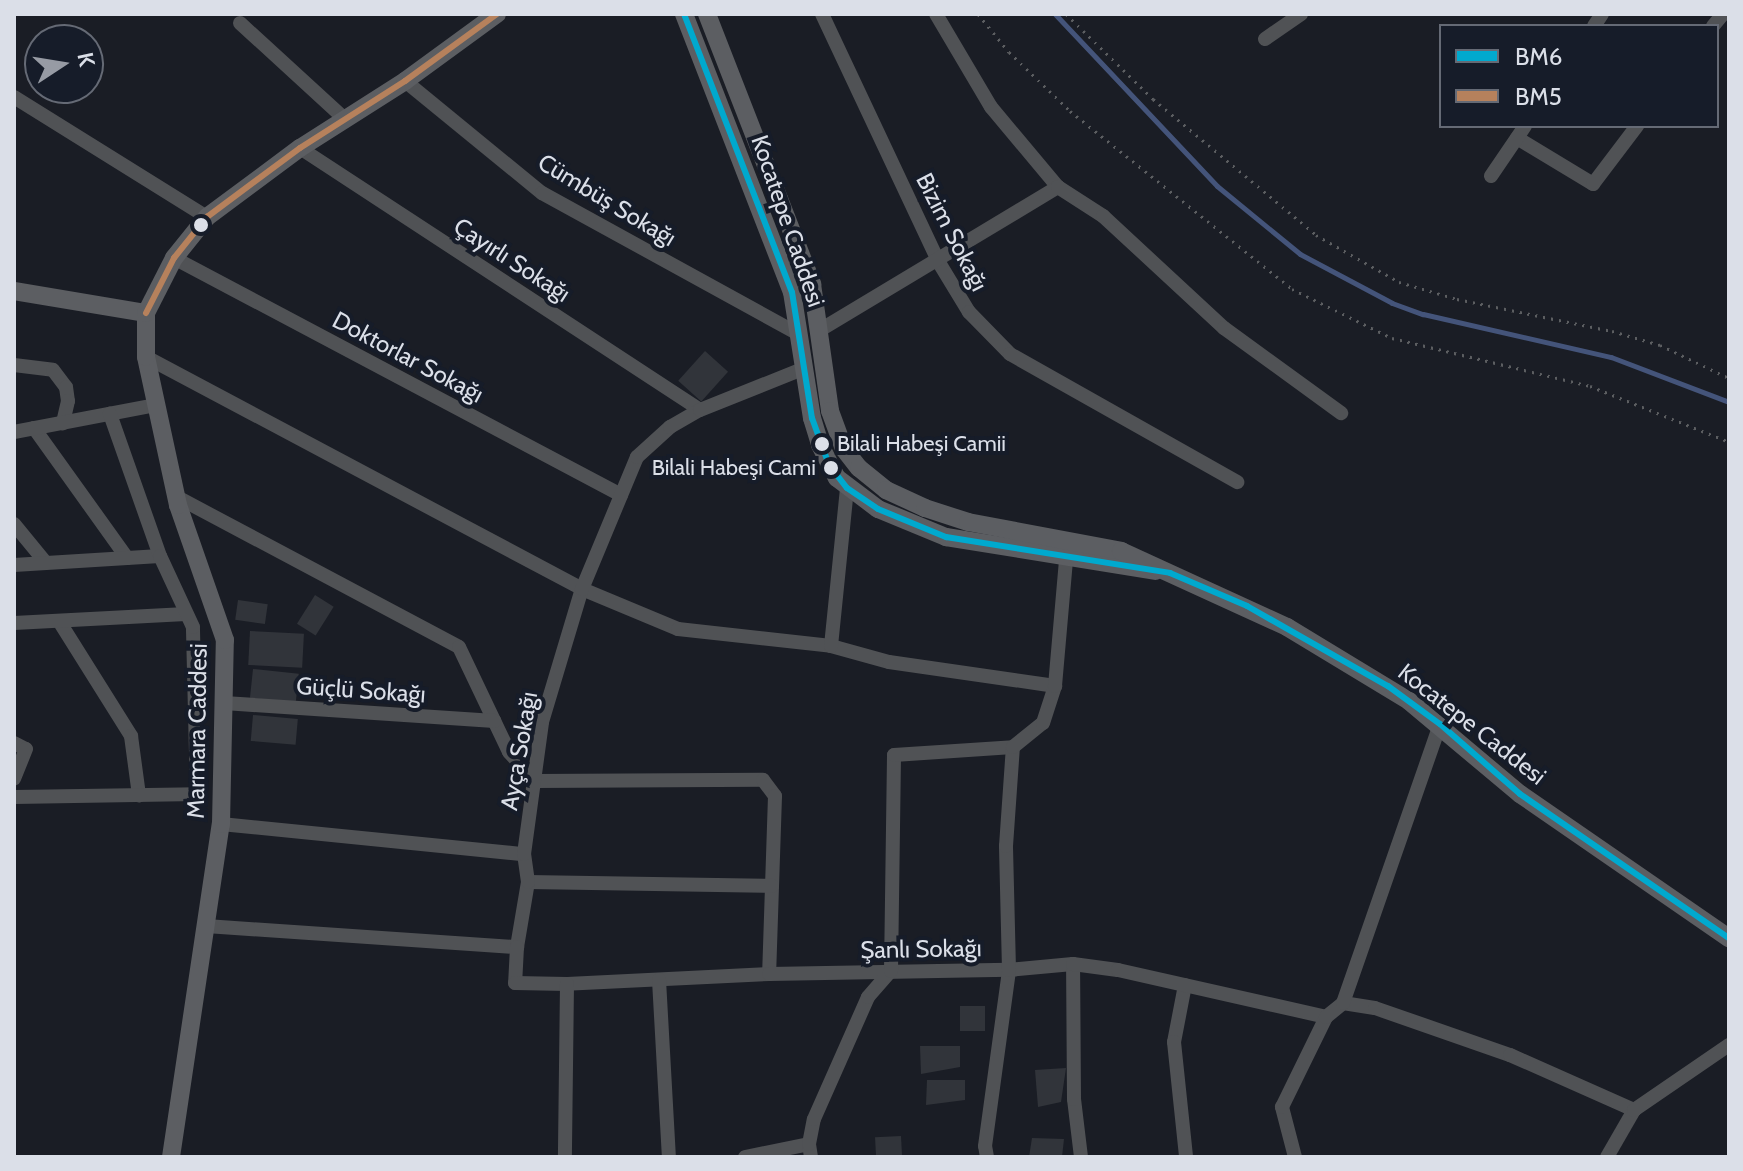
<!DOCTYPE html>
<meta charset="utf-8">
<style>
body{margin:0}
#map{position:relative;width:1743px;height:1171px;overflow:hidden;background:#1a1d25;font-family:Cabin,sans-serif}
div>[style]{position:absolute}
.stream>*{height:5px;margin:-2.5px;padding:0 2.5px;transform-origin:2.5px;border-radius:2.5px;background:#44547a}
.building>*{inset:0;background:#31343a;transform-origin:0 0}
.path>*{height:3px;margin-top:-1.5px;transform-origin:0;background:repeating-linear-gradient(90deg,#5c5e61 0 2px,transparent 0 8px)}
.street>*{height:14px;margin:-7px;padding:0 7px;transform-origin:7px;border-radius:7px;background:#505255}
.secondary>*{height:18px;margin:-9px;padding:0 9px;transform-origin:9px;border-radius:9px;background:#5c5e62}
.bus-1>*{height:6px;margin:-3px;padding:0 3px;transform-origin:3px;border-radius:3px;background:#00a9ce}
.bus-2>*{height:6px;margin:-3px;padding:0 3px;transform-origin:3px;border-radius:3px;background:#b6815c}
.dots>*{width:22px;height:22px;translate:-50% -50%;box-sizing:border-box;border:4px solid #161c29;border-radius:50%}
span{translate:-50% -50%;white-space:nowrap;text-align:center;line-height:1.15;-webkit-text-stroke:8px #161c29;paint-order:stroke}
.bus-label{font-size:22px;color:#dbdfe8}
.left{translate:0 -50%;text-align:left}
.right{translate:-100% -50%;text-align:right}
.street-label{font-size:24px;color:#dbdfe8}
.frame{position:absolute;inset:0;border:16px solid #dbdfe8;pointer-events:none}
.legend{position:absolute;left:1439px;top:24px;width:280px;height:104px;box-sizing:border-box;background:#161c29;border:2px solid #656a75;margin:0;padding:10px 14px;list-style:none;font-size:24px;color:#dbdfe8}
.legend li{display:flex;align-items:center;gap:16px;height:40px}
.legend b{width:40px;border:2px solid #656a75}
.north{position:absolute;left:24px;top:24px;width:80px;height:80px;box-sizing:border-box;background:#161c29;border:2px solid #656a75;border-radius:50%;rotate:78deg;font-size:22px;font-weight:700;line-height:32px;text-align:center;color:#dbdfe8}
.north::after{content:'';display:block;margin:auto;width:28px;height:36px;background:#979ba4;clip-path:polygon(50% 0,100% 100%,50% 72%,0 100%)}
</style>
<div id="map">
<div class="stream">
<div style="left:1055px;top:14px;width:236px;rotate:46.7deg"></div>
<div style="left:1217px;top:186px;width:107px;rotate:39.3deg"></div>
<div style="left:1300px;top:254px;width:104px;rotate:28deg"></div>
<div style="left:1392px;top:303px;width:33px;rotate:20deg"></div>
<div style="left:1423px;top:314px;width:193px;rotate:12.9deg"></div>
<div style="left:1611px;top:357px;width:126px;rotate:20.9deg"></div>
</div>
<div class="building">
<div style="left:705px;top:351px;width:31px;height:40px;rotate:42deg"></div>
<div style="left:315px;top:595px;width:22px;height:34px;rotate:32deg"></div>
<div style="left:238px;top:600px;width:30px;height:20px;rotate:8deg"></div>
<div style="left:250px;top:631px;width:54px;height:34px;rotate:3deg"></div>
<div style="left:253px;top:669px;width:46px;height:29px;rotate:6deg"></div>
<div style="left:253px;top:715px;width:45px;height:26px;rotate:5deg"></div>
<div style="left:985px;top:1006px;width:25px;height:25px;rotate:90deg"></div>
<div style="clip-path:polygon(920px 1046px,960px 1046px,960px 1067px,921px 1074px)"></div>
<div style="clip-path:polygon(1066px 1068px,1061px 1102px,1038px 1107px,1035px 1070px)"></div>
<div style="clip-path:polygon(927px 1080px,965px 1080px,965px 1100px,926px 1105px)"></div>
<div style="left:901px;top:1136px;width:21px;height:26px;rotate:87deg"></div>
<div style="clip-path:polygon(1032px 1138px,1064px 1139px,1062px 1157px,1029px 1157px)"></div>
</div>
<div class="path">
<div style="left:978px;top:14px;width:49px;rotate:50.8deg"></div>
<div style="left:1009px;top:52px;width:85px;rotate:44deg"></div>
<div style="left:1070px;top:111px;width:285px;rotate:38.7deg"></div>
<div style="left:1292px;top:289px;width:111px;rotate:26.1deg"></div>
<div style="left:1392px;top:338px;width:204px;rotate:13.6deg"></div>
<div style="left:1590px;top:386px;width:150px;rotate:21.9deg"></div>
<div style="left:1066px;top:14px;width:122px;rotate:44.3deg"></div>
<div style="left:1153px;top:99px;width:212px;rotate:39.8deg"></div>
<div style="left:1316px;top:235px;width:95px;rotate:29.5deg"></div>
<div style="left:1399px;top:282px;width:60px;rotate:16.3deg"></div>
<div style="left:1457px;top:299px;width:158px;rotate:11.7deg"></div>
<div style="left:1612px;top:331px;width:50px;rotate:16.3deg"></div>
<div style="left:1660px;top:345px;width:76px;rotate:25.6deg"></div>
</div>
<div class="street">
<div style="left:822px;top:14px;width:273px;rotate:64.8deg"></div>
<div style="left:938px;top:261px;width:60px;rotate:58.7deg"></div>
<div style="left:969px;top:312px;width:59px;rotate:45.7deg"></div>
<div style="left:1010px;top:354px;width:261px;rotate:29.4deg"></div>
<div style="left:936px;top:14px;width:108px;rotate:59.4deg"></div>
<div style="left:991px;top:107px;width:104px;rotate:50.1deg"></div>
<div style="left:240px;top:23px;width:144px;rotate:42.5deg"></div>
<div style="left:1594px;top:26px;width:14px;rotate:-56deg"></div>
<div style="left:1713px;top:26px;width:16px;rotate:-50deg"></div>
<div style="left:1265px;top:39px;width:44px;rotate:-34.8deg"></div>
<div style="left:405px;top:81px;width:177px;rotate:39.3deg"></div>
<div style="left:542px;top:193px;width:294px;rotate:28.8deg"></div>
<div style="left:14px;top:97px;width:227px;rotate:31.9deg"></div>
<div style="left:1517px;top:138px;width:89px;rotate:31.2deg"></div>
<div style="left:1593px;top:184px;width:73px;rotate:-52.8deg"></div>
<div style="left:300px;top:148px;width:478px;rotate:33.2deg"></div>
<div style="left:1491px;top:176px;width:60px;rotate:-55.8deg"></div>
<div style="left:174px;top:258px;width:506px;rotate:27.93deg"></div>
<div style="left:820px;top:330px;width:278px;rotate:-31deg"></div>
<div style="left:1058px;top:187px;width:54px;rotate:32.8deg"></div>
<div style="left:1103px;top:216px;width:165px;rotate:42.8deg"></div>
<div style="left:1224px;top:328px;width:145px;rotate:36deg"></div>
<div style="left:146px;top:357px;width:494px;rotate:28deg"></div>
<div style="left:582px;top:589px;width:104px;rotate:22.6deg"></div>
<div style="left:678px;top:629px;width:154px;rotate:6.3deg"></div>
<div style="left:831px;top:646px;width:60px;rotate:15.4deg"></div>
<div style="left:889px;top:662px;width:168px;rotate:8.2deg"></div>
<div style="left:14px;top:365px;width:39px;rotate:7deg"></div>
<div style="left:53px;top:370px;width:21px;rotate:53deg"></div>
<div style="left:66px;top:387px;width:14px;rotate:82deg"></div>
<div style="left:68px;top:401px;width:23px;rotate:103deg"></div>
<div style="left:34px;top:428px;width:160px;rotate:54.4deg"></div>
<div style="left:14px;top:432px;width:145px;rotate:-10.8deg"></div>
<div style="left:177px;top:497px;width:319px;rotate:28deg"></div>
<div style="left:459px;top:647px;width:116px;rotate:64.5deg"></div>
<div style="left:509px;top:752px;width:39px;rotate:48deg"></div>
<div style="left:535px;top:781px;width:228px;rotate:-0.3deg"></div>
<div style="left:763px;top:780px;width:20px;rotate:53deg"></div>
<div style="left:775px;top:796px;width:178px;rotate:91.9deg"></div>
<div style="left:769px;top:974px;width:202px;rotate:177.2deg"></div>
<div style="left:14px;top:524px;width:50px;rotate:50.6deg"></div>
<div style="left:14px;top:565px;width:146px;rotate:-3.5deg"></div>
<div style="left:160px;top:556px;width:151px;rotate:-109.4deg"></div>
<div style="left:59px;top:621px;width:136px;rotate:57.9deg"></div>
<div style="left:131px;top:736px;width:60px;rotate:82.3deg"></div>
<div style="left:14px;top:623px;width:172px;rotate:-3deg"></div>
<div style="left:831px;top:646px;width:159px;rotate:-84.2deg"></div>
<div style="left:224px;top:703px;width:271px;rotate:3.8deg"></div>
<div style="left:14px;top:743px;width:13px;rotate:27deg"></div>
<div style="left:26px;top:749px;width:32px;rotate:112deg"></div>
<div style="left:14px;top:797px;width:183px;rotate:-0.9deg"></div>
<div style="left:197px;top:794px;width:167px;rotate:-91.4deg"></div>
<div style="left:193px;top:627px;width:78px;rotate:-114.9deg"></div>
<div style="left:221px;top:824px;width:304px;rotate:5.7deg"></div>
<div style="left:528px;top:882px;width:244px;rotate:0.9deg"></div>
<div style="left:206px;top:926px;width:312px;rotate:3.9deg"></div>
<div style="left:517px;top:947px;width:66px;rotate:-80.4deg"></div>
<div style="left:528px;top:882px;width:28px;rotate:-98deg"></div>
<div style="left:524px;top:854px;width:133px;rotate:-82.2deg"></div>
<div style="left:542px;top:722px;width:139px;rotate:-73.3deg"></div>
<div style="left:582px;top:589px;width:143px;rotate:-67.4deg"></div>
<div style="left:637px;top:457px;width:45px;rotate:-42.3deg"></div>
<div style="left:670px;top:427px;width:34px;rotate:-30deg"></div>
<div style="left:700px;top:410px;width:113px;rotate:-21.8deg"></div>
<div style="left:517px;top:947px;width:36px;rotate:93deg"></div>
<div style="left:515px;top:983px;width:52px;rotate:1.1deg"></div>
<div style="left:567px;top:984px;width:173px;rotate:90.7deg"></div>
<div style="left:769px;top:974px;width:240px;rotate:-1deg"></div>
<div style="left:1009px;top:970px;width:64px;rotate:-5.4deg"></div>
<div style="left:659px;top:980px;width:177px;rotate:86.8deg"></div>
<div style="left:1185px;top:985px;width:58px;rotate:100.9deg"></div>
<div style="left:1174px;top:1042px;width:116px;rotate:84deg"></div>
<div style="left:1343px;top:1003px;width:32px;rotate:9deg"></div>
<div style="left:1375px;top:1008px;width:143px;rotate:19.2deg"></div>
<div style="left:1510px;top:1055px;width:136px;rotate:23.9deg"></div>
<div style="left:745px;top:1157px;width:65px;rotate:-11.5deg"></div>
<div style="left:811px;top:1157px;width:13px;rotate:-99deg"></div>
<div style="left:809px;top:1144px;width:25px;rotate:-79deg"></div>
<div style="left:814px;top:1119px;width:133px;rotate:-66.1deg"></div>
<div style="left:868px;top:997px;width:35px;rotate:-49deg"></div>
<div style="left:891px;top:971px;width:216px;rotate:-89.2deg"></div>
<div style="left:894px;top:755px;width:119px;rotate:-3.8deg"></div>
<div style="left:987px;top:1157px;width:11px;rotate:-100deg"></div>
<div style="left:985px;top:1146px;width:178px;rotate:-82.2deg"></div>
<div style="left:1009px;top:970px;width:124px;rotate:-91.4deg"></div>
<div style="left:1006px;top:846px;width:99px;rotate:-86deg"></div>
<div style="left:1013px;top:747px;width:38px;rotate:-39deg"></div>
<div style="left:1043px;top:723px;width:39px;rotate:-72deg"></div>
<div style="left:1055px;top:686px;width:127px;rotate:-85deg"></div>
<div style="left:1081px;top:1157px;width:58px;rotate:-96.9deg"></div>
<div style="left:1074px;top:1099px;width:135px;rotate:-90.4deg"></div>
<div style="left:1073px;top:964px;width:45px;rotate:7.6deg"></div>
<div style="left:1118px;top:970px;width:213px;rotate:12.7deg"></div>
<div style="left:1295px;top:1157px;width:52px;rotate:-104.6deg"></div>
<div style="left:1282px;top:1107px;width:100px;rotate:-63.9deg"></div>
<div style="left:1326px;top:1017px;width:22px;rotate:-39deg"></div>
<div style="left:1343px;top:1003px;width:295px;rotate:-70.8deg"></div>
<div style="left:1607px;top:1157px;width:54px;rotate:-60.1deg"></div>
<div style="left:1634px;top:1110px;width:115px;rotate:-34.4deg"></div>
</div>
<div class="secondary">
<div style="left:684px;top:14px;width:298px;rotate:68.8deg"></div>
<div style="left:792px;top:292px;width:128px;rotate:81deg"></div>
<div style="left:812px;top:418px;width:28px;rotate:73deg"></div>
<div style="left:820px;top:445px;width:37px;rotate:63deg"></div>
<div style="left:837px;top:478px;width:51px;rotate:37.1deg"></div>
<div style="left:878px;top:509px;width:74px;rotate:22.4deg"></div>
<div style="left:946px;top:537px;width:212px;rotate:9.2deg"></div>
<div style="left:707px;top:14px;width:290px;rotate:68.7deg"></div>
<div style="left:812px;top:284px;width:128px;rotate:81.9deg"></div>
<div style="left:830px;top:411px;width:40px;rotate:69.8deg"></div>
<div style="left:844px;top:449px;width:24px;rotate:52deg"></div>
<div style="left:859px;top:468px;width:35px;rotate:39deg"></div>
<div style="left:886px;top:490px;width:43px;rotate:24.8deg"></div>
<div style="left:925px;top:508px;width:45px;rotate:18deg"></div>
<div style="left:968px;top:522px;width:156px;rotate:10.7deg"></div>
<div style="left:1121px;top:551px;width:183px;rotate:24.6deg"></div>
<div style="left:1287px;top:627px;width:143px;rotate:31.2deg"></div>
<div style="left:1409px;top:701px;width:145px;rotate:40deg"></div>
<div style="left:1520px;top:794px;width:254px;rotate:34.6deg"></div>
<div style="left:14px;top:291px;width:134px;rotate:9.5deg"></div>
<div style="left:171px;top:1157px;width:337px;rotate:-81.5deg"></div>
<div style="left:221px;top:824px;width:184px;rotate:-88.8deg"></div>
<div style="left:225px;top:640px;width:143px;rotate:-109.2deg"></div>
<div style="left:178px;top:505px;width:151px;rotate:-102.2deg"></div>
<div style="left:146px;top:357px;width:44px;rotate:-90deg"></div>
<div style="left:146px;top:313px;width:62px;rotate:-63deg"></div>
<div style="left:174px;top:258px;width:53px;rotate:-51.2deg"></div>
<div style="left:207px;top:217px;width:116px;rotate:-36.6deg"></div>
<div style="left:300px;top:148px;width:125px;rotate:-32.5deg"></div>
<div style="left:405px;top:81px;width:114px;rotate:-36.1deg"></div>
</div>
<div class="bus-1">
<div style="left:684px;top:14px;width:298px;rotate:68.8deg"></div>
<div style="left:792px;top:292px;width:128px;rotate:81deg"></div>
<div style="left:812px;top:418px;width:50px;rotate:70.1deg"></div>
<div style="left:829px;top:465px;width:29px;rotate:52deg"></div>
<div style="left:847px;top:488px;width:37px;rotate:34deg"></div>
<div style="left:878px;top:509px;width:74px;rotate:22.4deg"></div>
<div style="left:946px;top:537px;width:227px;rotate:9.1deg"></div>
<div style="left:1170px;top:573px;width:84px;rotate:23.2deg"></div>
<div style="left:1247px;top:606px;width:162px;rotate:29.6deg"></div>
<div style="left:1388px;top:686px;width:64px;rotate:36.2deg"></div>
<div style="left:1440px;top:724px;width:106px;rotate:41.2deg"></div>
<div style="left:1520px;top:794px;width:254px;rotate:34.6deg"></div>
</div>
<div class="bus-2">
<div style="left:146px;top:313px;width:62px;rotate:-63deg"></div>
<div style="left:174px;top:258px;width:53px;rotate:-51.2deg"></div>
<div style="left:207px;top:217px;width:116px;rotate:-36.6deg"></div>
<div style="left:300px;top:148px;width:125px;rotate:-32.5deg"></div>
<div style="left:405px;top:81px;width:114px;rotate:-36.1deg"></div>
</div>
<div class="dots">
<div style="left:201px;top:225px;background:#dbdfe8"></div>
<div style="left:822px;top:444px;background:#dbdfe8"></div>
<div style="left:831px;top:468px;background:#dbdfe8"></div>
</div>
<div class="bus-label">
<span class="left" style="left:837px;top:444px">Bilali Habeşi Camii</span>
<span class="right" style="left:816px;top:468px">Bilali Habeşi Cami</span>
</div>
<div class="street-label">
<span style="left:607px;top:200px;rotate:31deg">Cümbüş Sokağı</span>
<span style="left:788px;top:221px;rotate:71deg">Kocatepe Caddesi</span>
<span style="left:952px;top:232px;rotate:63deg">Bizim Sokağı</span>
<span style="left:512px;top:260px;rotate:33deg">Çayırlı Sokağı</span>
<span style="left:408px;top:357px;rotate:28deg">Doktorlar Sokağı</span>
<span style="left:361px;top:690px;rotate:4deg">Güçlü Sokağı</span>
<span style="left:1472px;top:724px;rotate:38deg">Kocatepe Caddesi</span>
<span style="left:197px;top:731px;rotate:-89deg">Marmara Caddesi</span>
<span style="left:519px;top:751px;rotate:-80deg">Ayça Sokağı</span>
<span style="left:921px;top:949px;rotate:-1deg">Şanlı Sokağı</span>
</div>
<div class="frame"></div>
<ul class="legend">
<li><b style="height:10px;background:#00a9ce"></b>BM6</li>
<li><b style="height:10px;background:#b6815c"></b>BM5</li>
</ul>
<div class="north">K</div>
</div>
